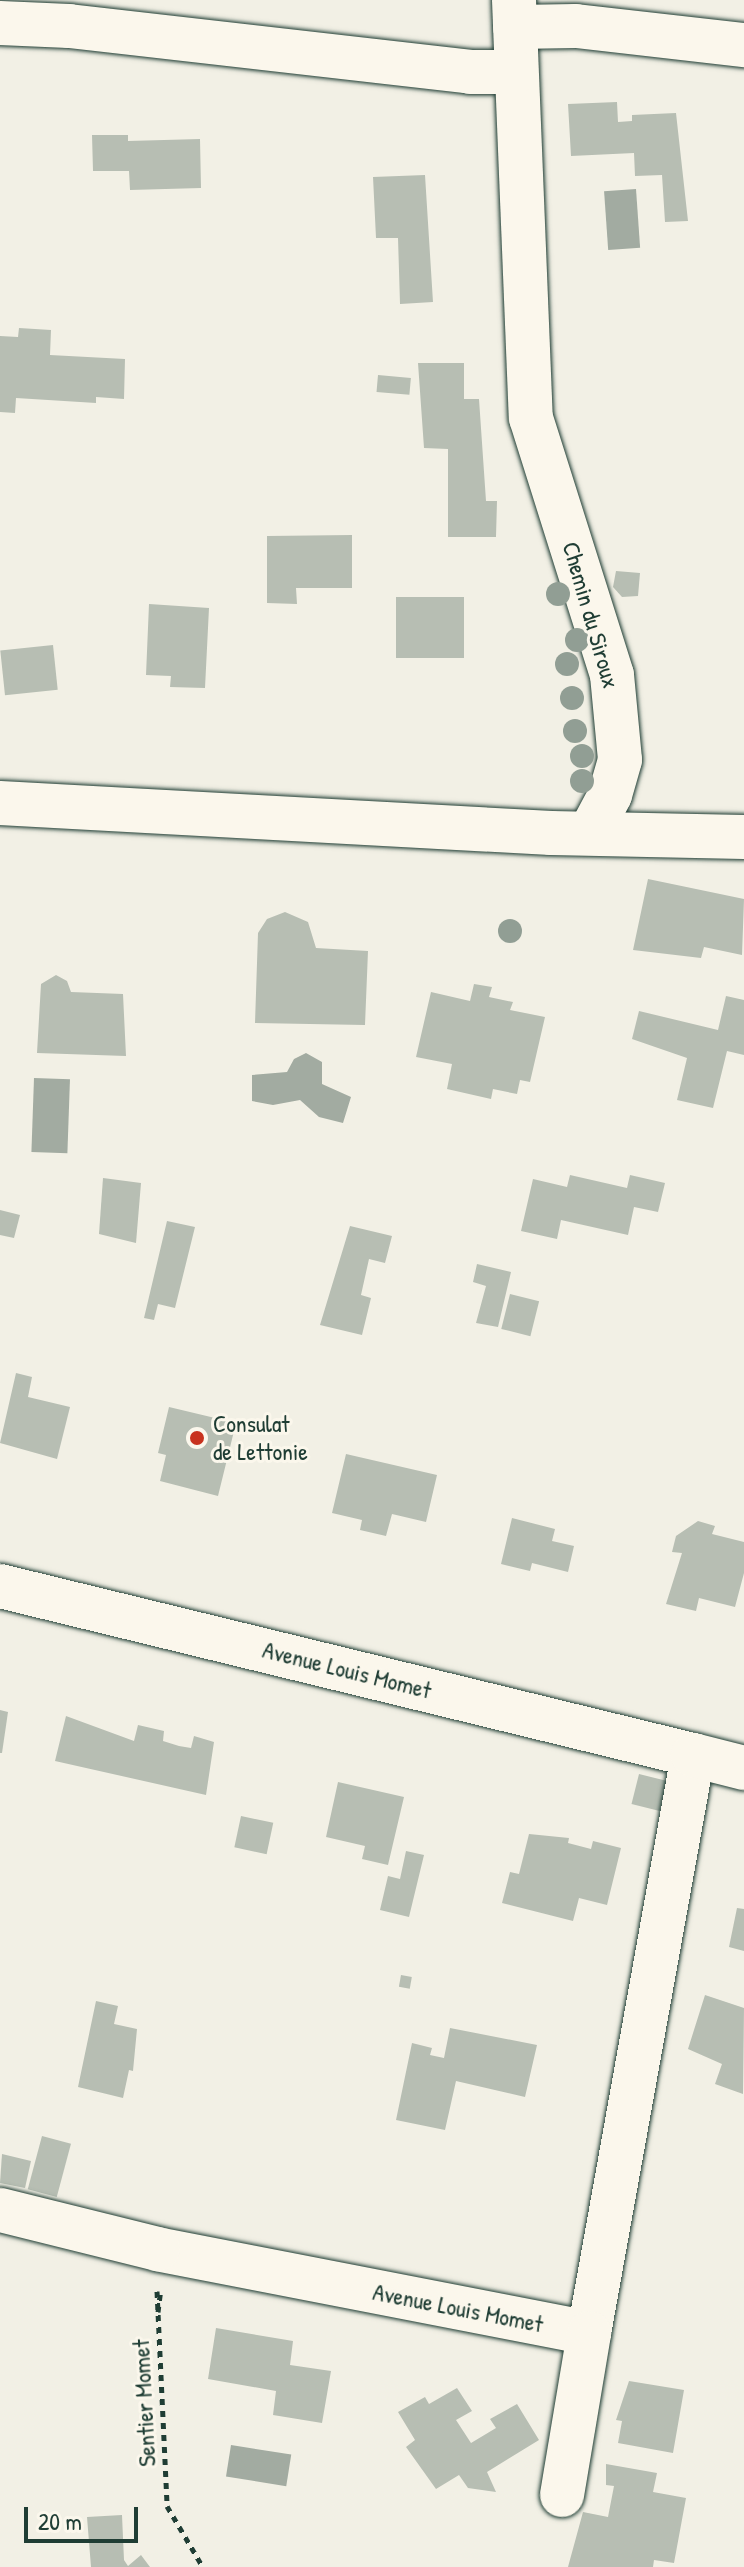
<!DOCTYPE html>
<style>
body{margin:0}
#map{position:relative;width:744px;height:2567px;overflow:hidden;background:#f2f0e5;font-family:"Patrick Hand",sans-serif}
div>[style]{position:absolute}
.water>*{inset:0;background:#a2aba1;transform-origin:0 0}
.building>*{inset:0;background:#b7beb3;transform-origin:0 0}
.path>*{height:5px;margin-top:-2.5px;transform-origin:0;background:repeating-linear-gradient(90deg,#1f3d34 0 6px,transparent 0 12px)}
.roads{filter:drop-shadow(0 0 2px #1f3d34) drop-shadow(0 0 2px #1f3d34)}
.minor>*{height:44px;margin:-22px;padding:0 22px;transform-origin:22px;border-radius:22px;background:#fbf7ec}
.trees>*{width:24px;height:24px;margin:-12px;border-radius:50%;background:#919e94}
.dots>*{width:22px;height:22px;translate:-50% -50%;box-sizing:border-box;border:4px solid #fbf7ec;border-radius:50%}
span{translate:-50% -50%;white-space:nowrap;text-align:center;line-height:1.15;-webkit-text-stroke:6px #fbf7ec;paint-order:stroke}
.street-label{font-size:24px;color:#1f3d34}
.poi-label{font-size:24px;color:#1f3d34}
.left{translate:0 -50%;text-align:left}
.scale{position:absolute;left:24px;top:2507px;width:114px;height:36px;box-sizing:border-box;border:4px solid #1f3d34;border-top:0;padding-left:10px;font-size:24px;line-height:28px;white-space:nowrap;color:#1f3d34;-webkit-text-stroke:6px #fbf7ec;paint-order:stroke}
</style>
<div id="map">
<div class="water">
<div style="left:636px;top:189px;width:59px;height:32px;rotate:86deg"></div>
<div style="clip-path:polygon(306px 1053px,322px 1062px,322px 1084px,351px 1097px,343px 1123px,319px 1117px,300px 1100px,273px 1105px,252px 1101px,252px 1075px,287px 1072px,294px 1059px)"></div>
<div style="left:34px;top:1078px;width:36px;height:74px;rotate:2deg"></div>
<div style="left:231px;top:2445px;width:61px;height:32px;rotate:9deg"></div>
</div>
<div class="building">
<div style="clip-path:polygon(617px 102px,618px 122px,632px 121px,632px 115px,676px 113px,688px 221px,665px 222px,662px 175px,635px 176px,634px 153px,571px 156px,568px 104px)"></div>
<div style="clip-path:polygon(92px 135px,128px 135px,128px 141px,200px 139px,201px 188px,130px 190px,129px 171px,93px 171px)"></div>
<div style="clip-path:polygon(425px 175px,433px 302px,400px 304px,398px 238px,376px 238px,373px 177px)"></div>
<div style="clip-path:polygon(19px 328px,51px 330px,50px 355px,125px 359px,124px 399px,96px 397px,96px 403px,16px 398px,15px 413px,0 412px,0 336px,18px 337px)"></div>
<div style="clip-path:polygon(418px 363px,464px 363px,464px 399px,479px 399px,486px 501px,497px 501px,496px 537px,448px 537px,448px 449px,424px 448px)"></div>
<div style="left:378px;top:375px;width:33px;height:17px;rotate:5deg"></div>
<div style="clip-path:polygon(352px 535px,352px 588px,296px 588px,297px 604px,267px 603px,267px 536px)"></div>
<div style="clip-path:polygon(616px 571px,640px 573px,638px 596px,622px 597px,613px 587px)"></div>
<div style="left:396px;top:597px;width:68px;height:61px"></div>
<div style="clip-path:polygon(149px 604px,209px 608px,205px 688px,170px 687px,171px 676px,146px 675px)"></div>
<div style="left:53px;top:645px;width:45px;height:53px;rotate:84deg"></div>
<div style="clip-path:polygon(648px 879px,744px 899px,742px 955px,704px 947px,701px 958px,633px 950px)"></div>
<div style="clip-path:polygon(285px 912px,308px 922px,316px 948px,368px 951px,365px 1025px,255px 1023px,258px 933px,267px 919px)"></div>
<div style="clip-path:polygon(56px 975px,67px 981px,71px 992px,123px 994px,126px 1056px,37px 1053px,41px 984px)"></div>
<div style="clip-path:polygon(474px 984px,492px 987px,489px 997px,513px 1002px,510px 1010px,545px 1017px,530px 1082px,520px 1080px,517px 1094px,493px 1089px,491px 1099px,447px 1089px,452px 1064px,416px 1057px,431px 992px,470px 1001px)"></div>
<div style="clip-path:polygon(726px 996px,744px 1000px,744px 1055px,727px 1051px,713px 1108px,677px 1100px,687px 1058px,632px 1039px,639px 1011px,718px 1030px)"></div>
<div style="clip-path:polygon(570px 1175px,627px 1188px,630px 1175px,665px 1183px,658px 1212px,634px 1207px,628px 1235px,561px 1220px,557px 1239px,521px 1231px,533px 1179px,567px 1187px)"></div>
<div style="clip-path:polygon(103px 1178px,141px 1183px,136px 1243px,99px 1234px)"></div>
<div style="clip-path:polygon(0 1210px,20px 1215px,14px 1238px,0 1235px)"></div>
<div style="clip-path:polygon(167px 1221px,195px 1227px,175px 1308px,158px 1304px,154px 1320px,144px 1318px)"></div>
<div style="clip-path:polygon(350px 1226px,392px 1236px,385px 1263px,369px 1259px,361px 1295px,371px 1298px,362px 1335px,320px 1325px)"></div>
<div style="clip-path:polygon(477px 1264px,511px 1272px,498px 1327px,476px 1323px,486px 1286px,473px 1282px)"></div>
<div style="left:510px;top:1294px;width:30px;height:36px;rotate:14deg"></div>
<div style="clip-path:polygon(16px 1373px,32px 1377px,28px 1397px,70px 1407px,57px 1459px,0 1443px)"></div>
<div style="clip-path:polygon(169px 1407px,236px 1423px,218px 1496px,160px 1481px,166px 1455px,158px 1453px)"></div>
<div style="clip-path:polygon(346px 1454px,437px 1475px,426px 1522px,392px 1514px,386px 1536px,360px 1530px,362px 1520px,332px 1513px)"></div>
<div style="clip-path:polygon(512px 1518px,555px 1529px,552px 1541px,574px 1546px,568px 1572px,532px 1563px,530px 1571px,501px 1564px)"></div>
<div style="clip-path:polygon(698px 1521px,715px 1526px,712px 1534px,744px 1542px,744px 1573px,735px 1607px,699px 1598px,696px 1611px,666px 1604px,682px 1553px,672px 1552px,676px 1536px)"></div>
<div style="clip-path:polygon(0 1710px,8px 1712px,2px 1753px,0 1753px)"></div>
<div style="clip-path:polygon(66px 1716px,134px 1741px,138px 1725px,164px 1731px,163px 1741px,179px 1746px,191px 1748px,194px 1736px,214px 1742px,206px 1795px,55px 1761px)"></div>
<div style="left:639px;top:1774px;width:29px;height:31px;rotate:14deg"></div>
<div style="clip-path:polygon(338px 1782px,404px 1797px,388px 1865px,362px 1859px,365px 1846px,326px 1837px)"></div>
<div style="left:241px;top:1816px;width:33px;height:32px;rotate:12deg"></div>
<div style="clip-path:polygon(529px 1834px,569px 1838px,568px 1843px,591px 1849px,593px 1841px,621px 1848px,607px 1905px,579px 1898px,573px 1921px,502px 1903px,510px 1872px,519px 1874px)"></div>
<div style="clip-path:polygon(406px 1851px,424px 1855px,409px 1917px,380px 1910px,388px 1876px,400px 1879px)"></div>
<div style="clip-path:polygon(737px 1908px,744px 1909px,744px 1951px,729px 1947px)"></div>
<div style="left:401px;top:1975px;width:11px;height:12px;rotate:10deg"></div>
<div style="clip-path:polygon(705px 1995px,744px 2008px,743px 2094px,715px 2084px,722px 2064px,688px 2049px)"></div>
<div style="clip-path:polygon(96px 2001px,118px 2006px,114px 2024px,137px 2029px,133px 2071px,129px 2070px,123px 2098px,78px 2087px)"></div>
<div style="clip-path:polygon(450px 2028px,537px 2045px,525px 2097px,456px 2081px,445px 2130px,396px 2120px,412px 2043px,432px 2048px,430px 2055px,444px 2058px)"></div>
<div style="left:42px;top:2136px;width:30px;height:55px;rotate:15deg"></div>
<div style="clip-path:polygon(2px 2154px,31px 2161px,25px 2188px,0 2183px)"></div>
<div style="clip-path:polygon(216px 2328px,293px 2341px,290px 2365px,331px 2371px,322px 2423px,273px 2415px,276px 2391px,208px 2379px)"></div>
<div style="clip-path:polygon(629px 2381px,684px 2390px,673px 2453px,618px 2443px,622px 2421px,616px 2420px)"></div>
<div style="clip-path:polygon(457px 2388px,472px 2411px,456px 2420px,471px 2443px,496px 2428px,490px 2419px,517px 2404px,539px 2440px,487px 2472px,496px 2492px,468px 2488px,459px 2475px,436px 2489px,406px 2447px,415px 2440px,398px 2412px,425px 2397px,429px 2404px)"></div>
<div style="clip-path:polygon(606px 2464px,657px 2473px,653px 2492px,686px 2498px,674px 2563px,654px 2560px,653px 2567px,568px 2567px,583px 2512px,608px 2517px,614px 2486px,606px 2485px)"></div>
<div style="clip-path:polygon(122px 2515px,124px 2560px,128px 2566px,141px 2555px,150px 2567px,91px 2567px,87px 2517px)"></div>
</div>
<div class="path">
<div style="left:157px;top:2291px;width:215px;rotate:87.3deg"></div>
<div style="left:167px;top:2506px;width:71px;rotate:59.5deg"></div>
<div style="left:158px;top:2312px;width:23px;rotate:-83deg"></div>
</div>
<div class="roads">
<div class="minor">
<div style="left:514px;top:0;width:418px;rotate:87.7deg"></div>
<div style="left:531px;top:418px;width:269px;rotate:72.5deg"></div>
<div style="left:612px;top:675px;width:85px;rotate:84.6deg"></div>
<div style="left:620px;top:760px;width:36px;rotate:106deg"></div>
<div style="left:610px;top:795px;width:40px;rotate:118deg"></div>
<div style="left:0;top:23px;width:69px;rotate:2.5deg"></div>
<div style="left:69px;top:26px;width:404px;rotate:6.5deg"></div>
<div style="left:470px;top:72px;width:45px"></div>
<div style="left:515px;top:27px;width:61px;rotate:-0.9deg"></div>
<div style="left:576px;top:26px;width:169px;rotate:6.5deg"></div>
<div style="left:0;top:803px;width:552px;rotate:3.12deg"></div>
<div style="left:551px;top:833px;width:193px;rotate:1.2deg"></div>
<div style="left:0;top:1586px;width:713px;rotate:13.71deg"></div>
<div style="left:693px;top:1755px;width:587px;rotate:100.2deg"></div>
<div style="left:589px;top:2333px;width:439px;rotate:-169deg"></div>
<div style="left:158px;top:2249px;width:163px;rotate:-166.1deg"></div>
<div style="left:693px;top:1755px;width:53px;rotate:14.3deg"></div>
<div style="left:562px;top:2495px;width:164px;rotate:-80.5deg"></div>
</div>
</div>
<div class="trees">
<div style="left:558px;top:594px"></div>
<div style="left:577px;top:640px"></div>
<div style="left:567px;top:664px"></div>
<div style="left:572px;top:698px"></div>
<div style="left:575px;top:731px"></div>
<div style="left:582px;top:756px"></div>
<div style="left:582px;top:781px"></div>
<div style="left:510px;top:931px"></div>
</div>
<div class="dots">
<div style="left:197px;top:1438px;background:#c8321e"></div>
</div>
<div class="street-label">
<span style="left:591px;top:615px;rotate:74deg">Chemin du Siroux</span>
<span style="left:347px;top:1670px;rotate:14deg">Avenue Louis Momet</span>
<span style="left:458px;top:2308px;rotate:11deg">Avenue Louis Momet</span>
<span style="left:144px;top:2403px;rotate:-93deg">Sentier Momet</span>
</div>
<div class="poi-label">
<span class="left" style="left:213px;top:1438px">Consulat<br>de Lettonie</span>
</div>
<div class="scale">20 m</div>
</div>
